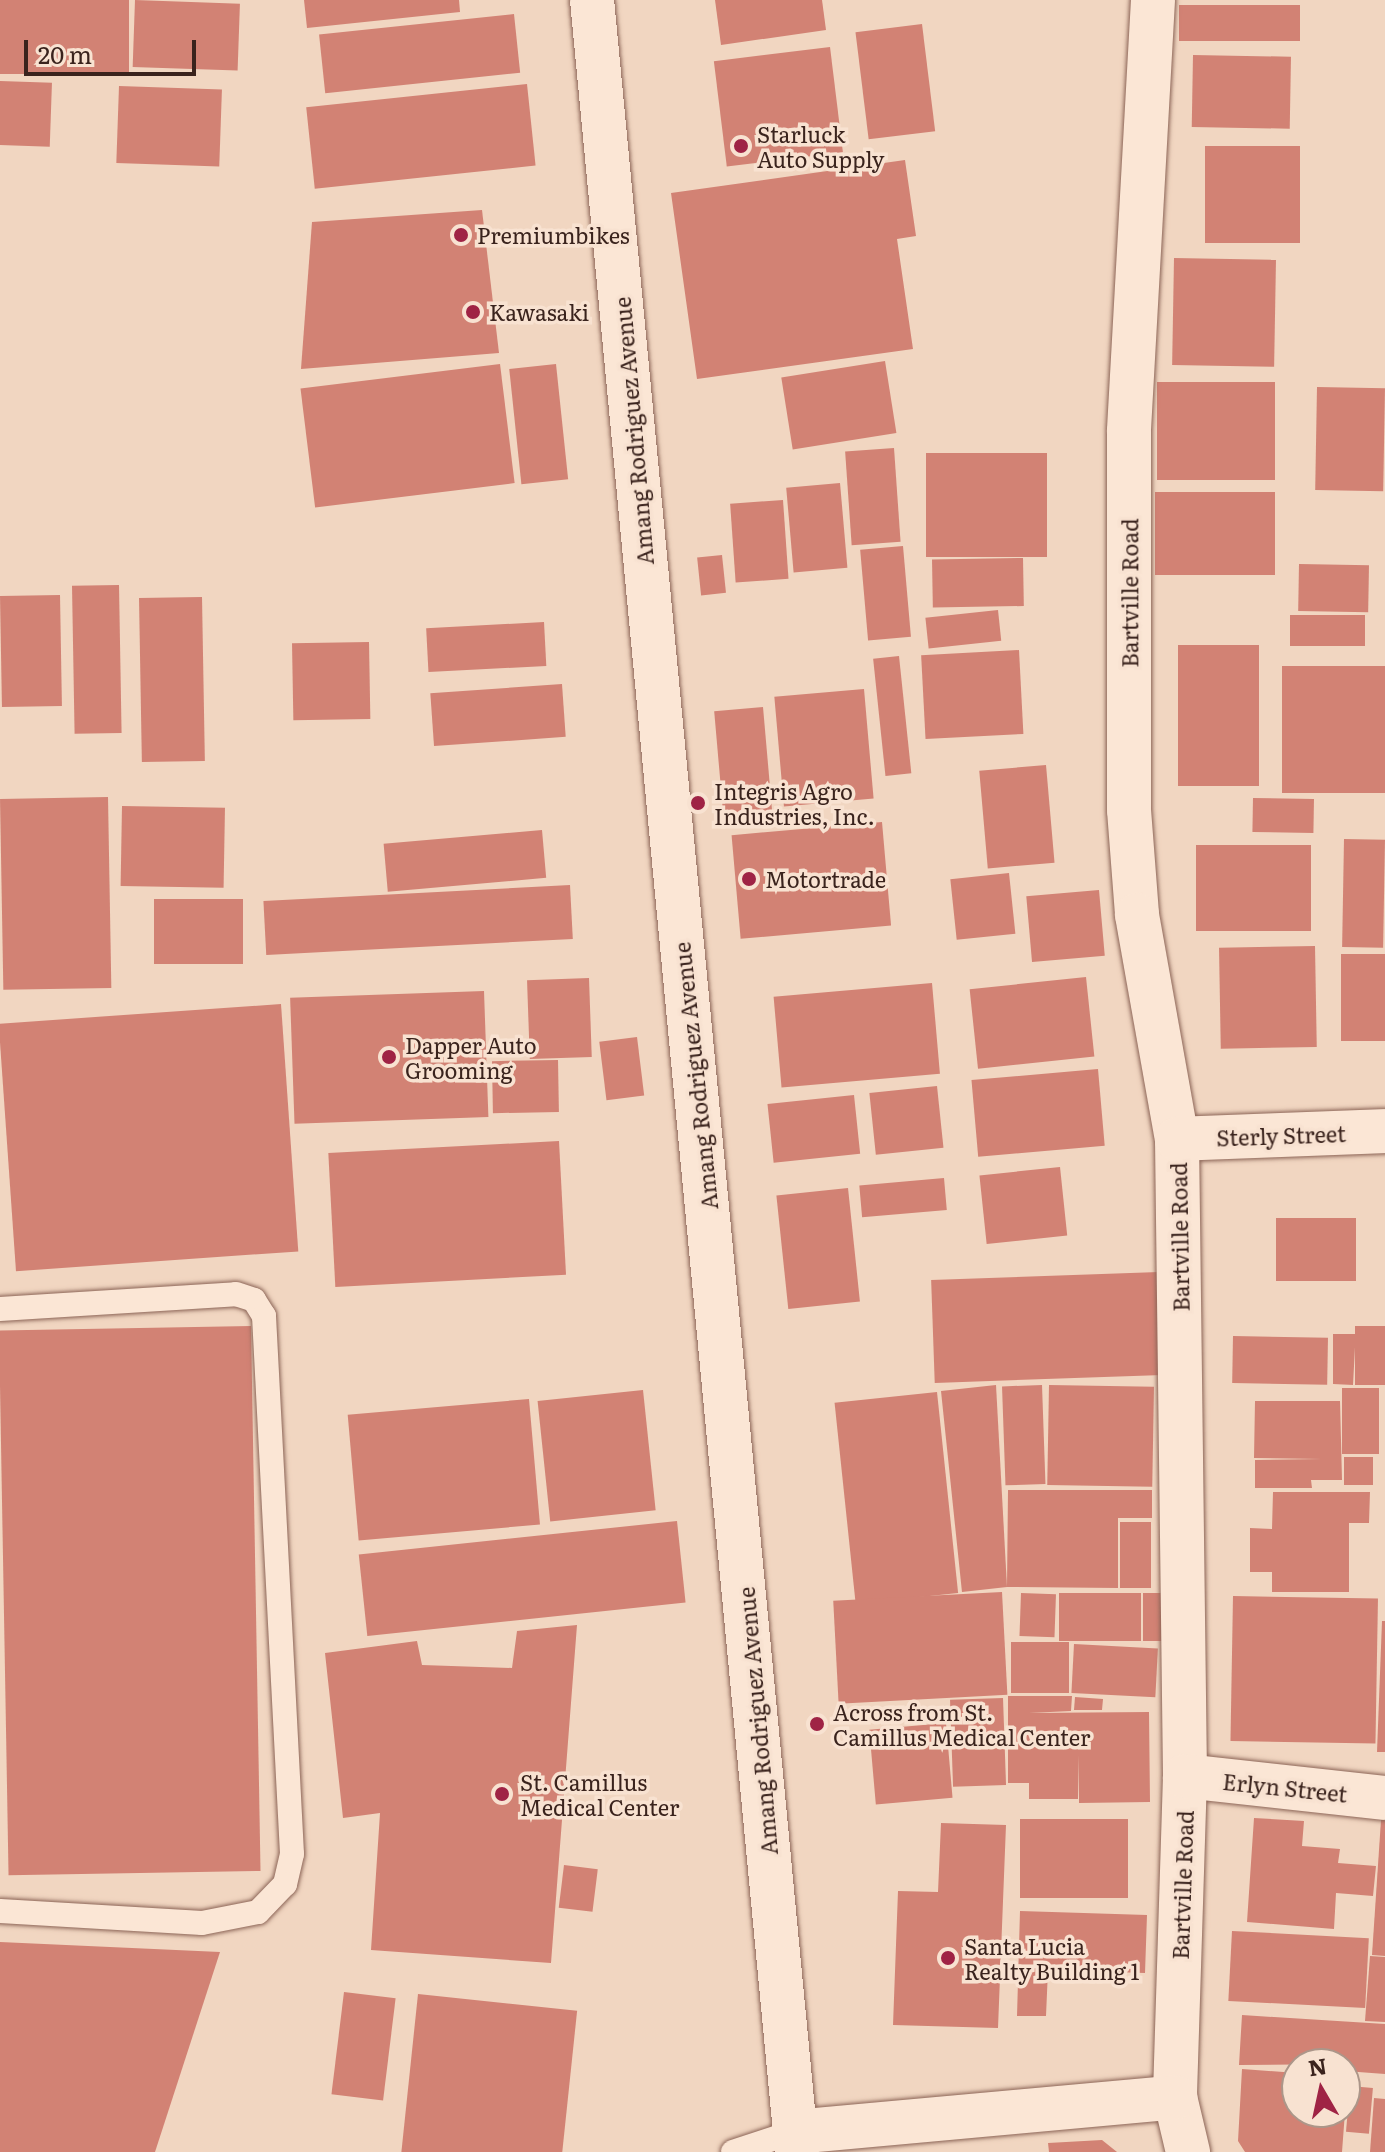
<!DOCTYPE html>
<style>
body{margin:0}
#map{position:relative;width:1385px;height:2152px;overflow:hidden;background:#f1d6c1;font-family:Literata,serif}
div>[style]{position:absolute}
.building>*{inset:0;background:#d28274;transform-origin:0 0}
.roads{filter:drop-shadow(0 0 2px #8c6557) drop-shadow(0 0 2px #8c6557)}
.service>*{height:24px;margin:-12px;padding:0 12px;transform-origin:12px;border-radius:12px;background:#fbe6d5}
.minor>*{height:44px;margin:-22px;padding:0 22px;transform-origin:22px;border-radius:22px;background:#fbe6d5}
.secondary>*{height:44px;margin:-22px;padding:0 22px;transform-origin:22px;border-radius:22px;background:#fbe6d5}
.dots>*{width:22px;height:22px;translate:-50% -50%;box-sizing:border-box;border:4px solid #f8e2d1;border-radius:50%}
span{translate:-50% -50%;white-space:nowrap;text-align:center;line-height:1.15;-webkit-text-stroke:7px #f8e2d1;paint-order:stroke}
.poi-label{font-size:22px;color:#3a231d}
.left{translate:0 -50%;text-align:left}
.street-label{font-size:22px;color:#3a231d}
.north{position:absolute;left:1281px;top:2048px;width:80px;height:80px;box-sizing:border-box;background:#f8e2d1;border:2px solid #ac9689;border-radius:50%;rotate:351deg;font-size:22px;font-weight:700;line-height:32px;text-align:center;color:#3a231d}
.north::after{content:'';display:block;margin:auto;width:28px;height:36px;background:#9f2345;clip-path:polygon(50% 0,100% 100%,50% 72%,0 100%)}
.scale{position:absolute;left:24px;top:40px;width:172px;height:36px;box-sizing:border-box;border:4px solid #3a231d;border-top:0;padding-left:10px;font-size:24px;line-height:28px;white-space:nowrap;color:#3a231d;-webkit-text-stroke:6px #f8e2d1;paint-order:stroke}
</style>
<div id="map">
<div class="building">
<div style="left:0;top:0;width:129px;height:74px"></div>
<div style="left:135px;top:0;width:105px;height:67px;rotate:2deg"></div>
<div style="clip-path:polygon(304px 0,459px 0,460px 12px,307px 28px)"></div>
<div style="clip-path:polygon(715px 0,822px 0,826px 30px,721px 45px)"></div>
<div style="left:1179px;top:5px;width:121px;height:36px"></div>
<div style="left:514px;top:14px;width:59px;height:196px;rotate:84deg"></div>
<div style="left:922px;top:24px;width:108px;height:67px;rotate:83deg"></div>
<div style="left:830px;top:47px;width:106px;height:117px;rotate:83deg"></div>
<div style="left:1193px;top:55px;width:98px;height:72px;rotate:1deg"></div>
<div style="left:0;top:81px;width:52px;height:64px;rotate:2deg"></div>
<div style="left:527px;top:84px;width:82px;height:222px;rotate:84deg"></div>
<div style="left:119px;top:86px;width:103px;height:77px;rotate:2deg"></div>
<div style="left:1205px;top:146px;width:95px;height:97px"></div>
<div style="clip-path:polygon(905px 160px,916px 236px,897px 239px,913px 349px,697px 379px,671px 193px)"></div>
<div style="clip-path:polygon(482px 210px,499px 353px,301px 369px,312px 222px)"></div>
<div style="left:1174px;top:258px;width:102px;height:107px;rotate:1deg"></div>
<div style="left:885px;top:361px;width:73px;height:105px;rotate:81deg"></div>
<div style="left:500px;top:364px;width:120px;height:201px;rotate:83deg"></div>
<div style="left:556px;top:364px;width:116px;height:47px;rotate:84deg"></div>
<div style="left:1157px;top:382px;width:118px;height:98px"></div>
<div style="left:1317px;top:387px;width:68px;height:103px;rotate:1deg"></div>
<div style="left:894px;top:448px;width:94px;height:49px;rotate:86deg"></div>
<div style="left:926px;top:453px;width:121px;height:104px"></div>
<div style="left:840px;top:483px;width:85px;height:54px;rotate:85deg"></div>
<div style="left:1155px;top:492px;width:120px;height:83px"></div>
<div style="left:783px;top:500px;width:79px;height:53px;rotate:86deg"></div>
<div style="left:903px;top:546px;width:91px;height:43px;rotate:85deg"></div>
<div style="left:722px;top:555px;width:38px;height:25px;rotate:84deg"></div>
<div style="left:1023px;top:558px;width:48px;height:91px;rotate:89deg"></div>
<div style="left:1299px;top:564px;width:70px;height:47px;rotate:1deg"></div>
<div style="left:119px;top:585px;width:148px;height:47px;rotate:89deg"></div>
<div style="left:60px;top:595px;width:111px;height:60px;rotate:89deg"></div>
<div style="left:202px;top:597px;width:164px;height:63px;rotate:89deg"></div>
<div style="left:998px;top:610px;width:31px;height:73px;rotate:84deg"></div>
<div style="left:1290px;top:615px;width:75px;height:31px"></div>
<div style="left:544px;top:622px;width:44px;height:118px;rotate:87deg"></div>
<div style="left:369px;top:642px;width:77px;height:77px;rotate:89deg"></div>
<div style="left:1178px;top:645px;width:81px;height:141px"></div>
<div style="left:1019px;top:650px;width:84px;height:98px;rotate:87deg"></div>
<div style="left:899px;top:656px;width:118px;height:26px;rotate:84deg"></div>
<div style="left:1282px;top:666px;width:103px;height:127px"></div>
<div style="left:562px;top:684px;width:53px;height:132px;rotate:86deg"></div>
<div style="left:864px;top:689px;width:110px;height:90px;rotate:85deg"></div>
<div style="left:763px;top:707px;width:112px;height:49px;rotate:85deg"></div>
<div style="left:1046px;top:765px;width:98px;height:67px;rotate:85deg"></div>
<div style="left:108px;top:797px;width:191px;height:108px;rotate:89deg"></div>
<div style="left:1253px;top:798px;width:61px;height:34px;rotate:1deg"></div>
<div style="left:122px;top:806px;width:103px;height:80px;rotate:1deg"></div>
<div style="left:882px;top:822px;width:104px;height:151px;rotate:85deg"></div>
<div style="left:542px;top:830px;width:48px;height:159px;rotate:85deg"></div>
<div style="left:1344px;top:839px;width:41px;height:108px;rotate:1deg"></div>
<div style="left:1196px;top:845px;width:115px;height:86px"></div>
<div style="left:1009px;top:873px;width:61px;height:59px;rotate:84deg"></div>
<div style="left:570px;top:885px;width:54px;height:307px;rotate:87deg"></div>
<div style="left:1099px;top:890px;width:66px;height:73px;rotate:85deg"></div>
<div style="left:154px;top:899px;width:89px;height:65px"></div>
<div style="left:1315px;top:946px;width:101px;height:96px;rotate:89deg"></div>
<div style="left:1341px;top:954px;width:44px;height:87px"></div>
<div style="left:1086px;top:977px;width:80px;height:117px;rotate:84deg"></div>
<div style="left:589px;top:978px;width:79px;height:62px;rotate:88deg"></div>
<div style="left:932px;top:983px;width:91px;height:159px;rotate:85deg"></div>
<div style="left:484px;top:991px;width:126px;height:194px;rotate:88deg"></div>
<div style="left:281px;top:1004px;width:248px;height:283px;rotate:86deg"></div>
<div style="left:637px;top:1037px;width:59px;height:38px;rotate:83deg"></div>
<div style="left:558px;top:1060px;width:52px;height:66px;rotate:89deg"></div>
<div style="left:1098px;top:1069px;width:77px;height:127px;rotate:85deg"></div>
<div style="left:937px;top:1086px;width:62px;height:68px;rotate:84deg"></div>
<div style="left:854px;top:1095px;width:59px;height:87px;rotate:84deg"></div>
<div style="left:559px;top:1141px;width:134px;height:231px;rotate:87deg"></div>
<div style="left:1060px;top:1167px;width:69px;height:81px;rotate:84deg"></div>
<div style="left:944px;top:1178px;width:32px;height:85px;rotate:85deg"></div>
<div style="left:848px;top:1188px;width:114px;height:72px;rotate:84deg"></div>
<div style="left:1276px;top:1218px;width:80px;height:63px"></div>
<div style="left:1159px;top:1272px;width:103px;height:228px;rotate:88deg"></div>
<div style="left:251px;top:1326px;width:545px;height:252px;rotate:89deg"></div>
<div style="clip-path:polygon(1355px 1326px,1385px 1326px,1385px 1385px,1355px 1385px,1355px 1347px,1353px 1385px,1333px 1384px,1333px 1334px,1355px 1334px)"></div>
<div style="left:1233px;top:1336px;width:95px;height:47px;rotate:1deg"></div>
<div style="clip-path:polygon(996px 1385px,1007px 1587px,962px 1592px,941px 1391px)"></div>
<div style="left:1042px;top:1385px;width:99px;height:40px;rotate:88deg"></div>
<div style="left:1049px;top:1385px;width:105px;height:100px;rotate:1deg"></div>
<div style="left:1342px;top:1388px;width:37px;height:66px"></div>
<div style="left:643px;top:1390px;width:121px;height:106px;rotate:84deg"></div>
<div style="left:937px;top:1392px;width:202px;height:103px;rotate:84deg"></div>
<div style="left:529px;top:1399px;width:126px;height:182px;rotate:85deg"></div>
<div style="clip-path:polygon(1255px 1401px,1340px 1401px,1342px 1480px,1311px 1480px,1312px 1488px,1255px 1488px,1255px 1460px,1322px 1459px,1254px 1458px)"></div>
<div style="left:1344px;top:1457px;width:29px;height:28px"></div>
<div style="clip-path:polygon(1008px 1490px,1152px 1490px,1152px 1518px,1118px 1518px,1118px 1588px,1007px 1587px)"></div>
<div style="clip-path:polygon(1273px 1492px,1370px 1492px,1369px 1523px,1349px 1523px,1349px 1592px,1272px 1592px,1272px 1572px,1250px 1572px,1250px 1528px,1272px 1529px)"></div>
<div style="left:677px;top:1521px;width:82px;height:320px;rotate:84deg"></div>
<div style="left:1120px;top:1522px;width:31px;height:66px"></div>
<div style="left:1002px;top:1592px;width:103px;height:169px;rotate:87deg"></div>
<div style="left:1021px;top:1593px;width:35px;height:43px;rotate:2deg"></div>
<div style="left:1141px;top:1593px;width:48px;height:82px;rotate:90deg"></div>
<div style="left:1143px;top:1593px;width:22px;height:48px"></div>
<div style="left:1233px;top:1596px;width:145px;height:145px;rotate:1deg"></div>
<div style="clip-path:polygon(1382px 1621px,1385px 1621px,1385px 1752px,1377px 1752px)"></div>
<div style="clip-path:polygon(577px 1625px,551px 1963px,371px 1950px,380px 1813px,343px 1818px,325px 1653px,417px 1641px,422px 1665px,512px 1668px,517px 1631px)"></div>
<div style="left:1069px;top:1642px;width:51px;height:58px;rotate:90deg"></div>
<div style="left:1074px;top:1644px;width:84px;height:49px;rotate:3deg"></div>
<div style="clip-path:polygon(1008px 1696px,1072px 1696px,1071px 1711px,1029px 1713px,1149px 1712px,1150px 1802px,1079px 1803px,1079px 1755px,1078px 1799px,1029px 1799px,1029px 1783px,1008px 1783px)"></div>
<div style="clip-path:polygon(1075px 1697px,1103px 1699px,1102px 1710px,1074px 1710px)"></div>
<div style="left:1003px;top:1698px;width:87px;height:53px;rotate:88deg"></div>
<div style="left:946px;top:1723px;width:75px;height:77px;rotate:85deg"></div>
<div style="clip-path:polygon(1254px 1818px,1304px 1821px,1302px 1846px,1340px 1849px,1338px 1863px,1376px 1866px,1373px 1896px,1336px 1893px,1334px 1929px,1247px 1922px)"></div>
<div style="left:1128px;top:1819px;width:79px;height:108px;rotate:90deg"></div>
<div style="clip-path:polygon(1381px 1820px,1385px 1820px,1385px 1956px,1372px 1955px)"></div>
<div style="clip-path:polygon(941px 1823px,1006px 1825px,998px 2028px,893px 2025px,898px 1891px,938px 1892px)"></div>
<div style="left:564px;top:1865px;width:34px;height:43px;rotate:7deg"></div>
<div style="clip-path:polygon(1020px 1911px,1147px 1915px,1145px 1973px,1048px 1970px,1046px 2016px,1017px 2016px)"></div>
<div style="left:1232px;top:1931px;width:137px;height:70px;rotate:3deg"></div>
<div style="clip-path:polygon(0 1942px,220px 1952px,155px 2152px,0 2152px)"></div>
<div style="clip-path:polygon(1370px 1956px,1385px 1957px,1385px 2022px,1365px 2021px)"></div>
<div style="left:344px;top:1992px;width:52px;height:103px;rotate:7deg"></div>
<div style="left:418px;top:1994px;width:160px;height:159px;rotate:6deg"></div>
<div style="clip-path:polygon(1242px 2015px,1385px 2024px,1385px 2074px,1345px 2071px,1345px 2064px,1239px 2065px)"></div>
<div style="clip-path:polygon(1242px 2069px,1297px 2073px,1297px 2112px,1345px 2112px,1342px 2152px,1245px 2152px,1238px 2141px)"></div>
<div style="left:1350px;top:2086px;width:23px;height:46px;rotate:5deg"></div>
<div style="clip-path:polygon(1374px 2098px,1385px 2099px,1385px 2152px,1370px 2152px)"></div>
<div style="clip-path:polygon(1102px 2140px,1117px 2152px,1049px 2152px,1048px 2143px)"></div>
</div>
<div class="roads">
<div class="service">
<div style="left:0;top:1309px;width:236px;rotate:-3.6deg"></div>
<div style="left:236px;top:1294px;width:19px;rotate:18deg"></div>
<div style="left:254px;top:1300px;width:19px;rotate:58deg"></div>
<div style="left:264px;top:1316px;width:539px;rotate:87.02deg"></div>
<div style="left:292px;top:1854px;width:31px;rotate:103deg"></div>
<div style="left:285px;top:1884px;width:39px;rotate:134deg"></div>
<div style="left:258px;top:1912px;width:57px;rotate:168.9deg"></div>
<div style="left:202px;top:1923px;width:202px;rotate:-176.6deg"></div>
<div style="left:733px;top:2152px;width:64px;rotate:-18.2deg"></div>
</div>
<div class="minor">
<div style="left:1153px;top:0;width:433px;rotate:93.2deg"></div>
<div style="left:1129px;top:432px;width:378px;rotate:90deg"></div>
<div style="left:1129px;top:810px;width:105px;rotate:85.6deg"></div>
<div style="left:1137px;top:915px;width:228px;rotate:79.9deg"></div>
<div style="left:1177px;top:1139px;width:637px;rotate:89.28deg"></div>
<div style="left:1185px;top:1776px;width:321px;rotate:91.8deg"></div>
<div style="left:1175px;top:2097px;width:57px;rotate:76.7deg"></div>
<div style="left:1177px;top:1139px;width:208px;rotate:-2.2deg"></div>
<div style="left:1185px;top:1776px;width:201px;rotate:6.3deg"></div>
<div style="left:794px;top:2132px;width:383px;rotate:-5.2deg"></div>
</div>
<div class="secondary">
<div style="left:592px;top:0;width:2162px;rotate:84.56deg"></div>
</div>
</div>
<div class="dots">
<div style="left:741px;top:146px;background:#9f2345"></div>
<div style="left:461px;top:235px;background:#9f2345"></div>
<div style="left:473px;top:312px;background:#9f2345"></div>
<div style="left:698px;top:803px;background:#9f2345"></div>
<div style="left:749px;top:879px;background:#9f2345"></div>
<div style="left:389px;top:1057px;background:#9f2345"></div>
<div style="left:817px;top:1724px;background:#9f2345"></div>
<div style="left:502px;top:1794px;background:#9f2345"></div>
<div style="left:948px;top:1958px;background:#9f2345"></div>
</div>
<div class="poi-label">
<span class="left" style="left:757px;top:146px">Starluck<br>Auto Supply</span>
<span class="left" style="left:477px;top:235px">Premiumbikes</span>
<span class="left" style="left:489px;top:312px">Kawasaki</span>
<span class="left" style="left:714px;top:803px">Integris Agro<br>Industries, Inc.</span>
<span class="left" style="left:765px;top:879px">Motortrade</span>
<span class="left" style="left:405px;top:1057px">Dapper Auto<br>Grooming</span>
<span class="left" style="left:833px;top:1724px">Across from St.<br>Camillus Medical Center</span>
<span class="left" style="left:520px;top:1794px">St. Camillus<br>Medical Center</span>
<span class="left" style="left:964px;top:1958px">Santa Lucia<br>Realty Building 1</span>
</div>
<div class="street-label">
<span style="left:633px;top:431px;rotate:-95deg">Amang Rodriguez Avenue</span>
<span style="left:1129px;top:593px;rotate:-90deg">Bartville Road</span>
<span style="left:695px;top:1076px;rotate:-96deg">Amang Rodriguez Avenue</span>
<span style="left:1281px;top:1135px;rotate:-2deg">Sterly Street</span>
<span style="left:1179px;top:1237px;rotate:-91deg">Bartville Road</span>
<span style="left:757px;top:1721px;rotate:-95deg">Amang Rodriguez Avenue</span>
<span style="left:1285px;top:1787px;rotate:6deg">Erlyn Street</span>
<span style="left:1182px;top:1885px;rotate:-88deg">Bartville Road</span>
</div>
<div class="north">N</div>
<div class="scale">20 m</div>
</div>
